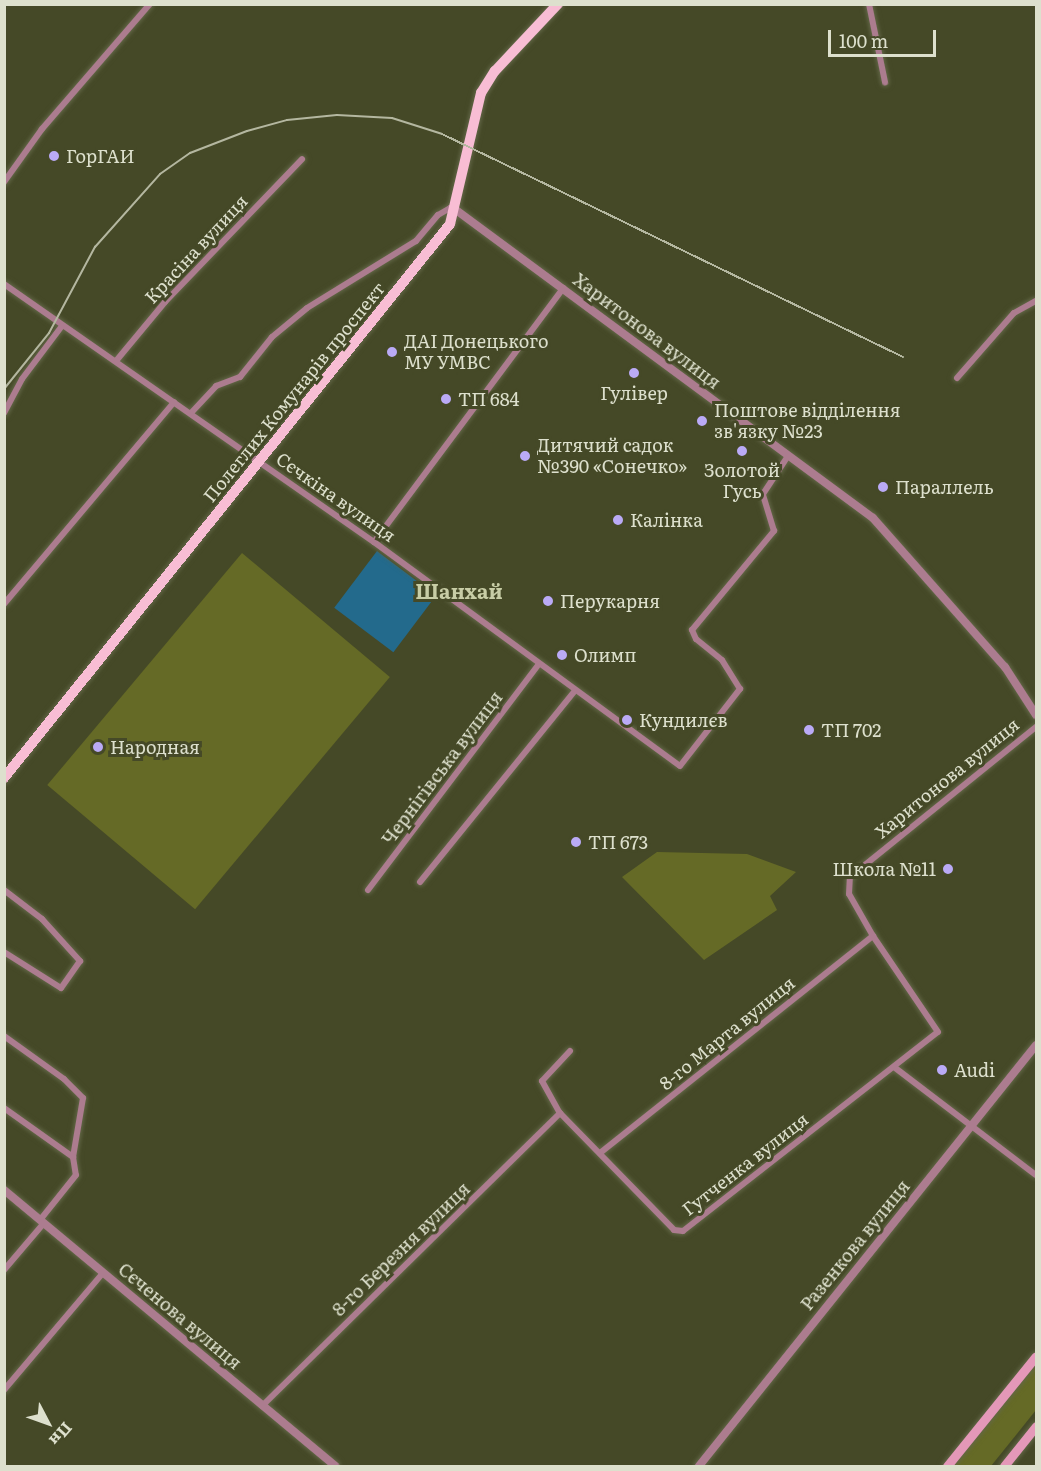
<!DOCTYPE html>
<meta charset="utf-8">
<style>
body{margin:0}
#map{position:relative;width:1041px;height:1471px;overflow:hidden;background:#454927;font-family:Literata,serif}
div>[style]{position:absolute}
.green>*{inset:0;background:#656a26;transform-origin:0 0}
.water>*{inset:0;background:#236a8c;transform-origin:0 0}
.roads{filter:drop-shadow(0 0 2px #636748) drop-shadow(0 0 2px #636748)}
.minor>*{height:6px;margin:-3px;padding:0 3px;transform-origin:3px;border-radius:3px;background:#ac7c8f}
.tertiary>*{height:8px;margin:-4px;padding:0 4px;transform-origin:4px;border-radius:4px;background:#ac7c8f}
.secondary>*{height:9px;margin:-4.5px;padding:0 4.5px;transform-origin:4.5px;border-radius:4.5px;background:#e498b8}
.primary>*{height:10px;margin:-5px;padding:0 5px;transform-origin:5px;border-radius:5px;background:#f8bdd4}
.rail>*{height:2px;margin:-1px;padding:0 1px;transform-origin:1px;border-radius:1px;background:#b4b7a0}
.dots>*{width:16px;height:16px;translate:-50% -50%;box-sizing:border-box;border:3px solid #454927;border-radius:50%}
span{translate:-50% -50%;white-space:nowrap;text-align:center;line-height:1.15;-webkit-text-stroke:6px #454927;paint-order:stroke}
.poi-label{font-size:18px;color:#dde0cd}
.left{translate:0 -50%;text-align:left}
.right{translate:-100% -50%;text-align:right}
.street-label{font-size:18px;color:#dde0cd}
.neighbourhood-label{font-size:20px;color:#c8cda6;font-weight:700}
.frame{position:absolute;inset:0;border:6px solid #dde0cd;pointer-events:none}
.north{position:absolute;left:18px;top:1393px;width:60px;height:60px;-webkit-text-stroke:4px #454927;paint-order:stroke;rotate:131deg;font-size:16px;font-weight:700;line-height:24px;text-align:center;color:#dde0cd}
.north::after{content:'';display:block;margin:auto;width:21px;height:27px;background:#dde0cd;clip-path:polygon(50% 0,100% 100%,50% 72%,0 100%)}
.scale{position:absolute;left:828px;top:30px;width:108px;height:27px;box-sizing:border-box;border:3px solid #dde0cd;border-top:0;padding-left:8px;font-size:18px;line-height:21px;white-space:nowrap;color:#dde0cd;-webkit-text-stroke:4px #454927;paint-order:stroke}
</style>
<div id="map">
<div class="green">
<div style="left:242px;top:553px;width:193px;height:303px;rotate:40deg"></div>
<div style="clip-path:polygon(657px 852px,747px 854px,796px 872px,770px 896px,777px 910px,704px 960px,622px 877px)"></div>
<div style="clip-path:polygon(1036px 1363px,1036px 1410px,991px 1466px,953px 1466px)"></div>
</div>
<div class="water">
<div style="left:377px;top:551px;width:74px;height:71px;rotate:37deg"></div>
</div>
<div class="roads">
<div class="minor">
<div style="left:869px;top:4px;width:80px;rotate:78.4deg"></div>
<div style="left:4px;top:182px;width:65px;rotate:-54.4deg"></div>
<div style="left:42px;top:129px;width:165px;rotate:-49.2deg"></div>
<div style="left:4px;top:284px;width:451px;rotate:34.9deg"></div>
<div style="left:374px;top:542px;width:379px;rotate:36.2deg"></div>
<div style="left:680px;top:766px;width:98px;rotate:-52.1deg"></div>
<div style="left:740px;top:689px;width:34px;rotate:-122deg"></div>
<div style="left:722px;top:660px;width:33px;rotate:-141deg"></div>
<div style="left:696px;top:639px;width:10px;rotate:-114deg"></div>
<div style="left:692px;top:630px;width:129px;rotate:-50.4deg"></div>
<div style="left:774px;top:531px;width:39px;rotate:-107deg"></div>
<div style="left:763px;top:494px;width:45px;rotate:-56.7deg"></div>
<div style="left:116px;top:361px;width:77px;rotate:-50.3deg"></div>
<div style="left:165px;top:302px;width:198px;rotate:-46.2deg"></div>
<div style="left:957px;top:378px;width:86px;rotate:-48.8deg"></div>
<div style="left:1014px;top:313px;width:25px;rotate:-29deg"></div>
<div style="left:4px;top:413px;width:38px;rotate:-62deg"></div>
<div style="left:22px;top:379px;width:66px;rotate:-53deg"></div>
<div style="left:191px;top:413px;width:37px;rotate:-47deg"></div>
<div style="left:216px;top:386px;width:26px;rotate:-21deg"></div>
<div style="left:240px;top:377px;width:51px;rotate:-51.3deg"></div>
<div style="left:272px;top:337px;width:45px;rotate:-39.6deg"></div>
<div style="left:307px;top:308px;width:128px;rotate:-31.6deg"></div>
<div style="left:416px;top:241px;width:34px;rotate:-50deg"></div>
<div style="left:438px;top:215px;width:14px;rotate:-30deg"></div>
<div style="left:450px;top:208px;width:6px;rotate:18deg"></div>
<div style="left:374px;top:542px;width:317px;rotate:-53.3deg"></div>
<div style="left:4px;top:604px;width:264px;rotate:-49.9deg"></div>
<div style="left:420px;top:882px;width:245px;rotate:-51deg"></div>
<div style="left:4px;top:890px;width:48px;rotate:37.3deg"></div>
<div style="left:42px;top:919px;width:57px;rotate:47.9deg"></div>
<div style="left:80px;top:961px;width:33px;rotate:125deg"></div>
<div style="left:61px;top:988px;width:67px;rotate:-147.7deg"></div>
<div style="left:368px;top:890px;width:283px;rotate:-52.9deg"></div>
<div style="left:4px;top:1036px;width:74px;rotate:35.6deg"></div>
<div style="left:64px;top:1079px;width:27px;rotate:45deg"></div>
<div style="left:83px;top:1098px;width:60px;rotate:99.6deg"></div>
<div style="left:73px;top:1157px;width:18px;rotate:81deg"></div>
<div style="left:76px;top:1175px;width:58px;rotate:128.7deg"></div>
<div style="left:570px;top:1051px;width:41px;rotate:133deg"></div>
<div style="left:542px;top:1081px;width:37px;rotate:61deg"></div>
<div style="left:560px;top:1113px;width:163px;rotate:45.7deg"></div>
<div style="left:674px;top:1230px;width:9px;rotate:6deg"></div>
<div style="left:683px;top:1231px;width:323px;rotate:-38deg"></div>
<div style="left:938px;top:1032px;width:116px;rotate:-124.1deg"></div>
<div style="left:873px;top:936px;width:48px;rotate:-119.7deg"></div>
<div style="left:849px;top:894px;width:17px;rotate:-87deg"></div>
<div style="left:850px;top:877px;width:239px;rotate:-38.9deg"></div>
<div style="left:894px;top:1067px;width:178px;rotate:37.3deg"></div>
<div style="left:4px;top:1108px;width:85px;rotate:35.4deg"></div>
<div style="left:600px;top:1153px;width:349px;rotate:-38.5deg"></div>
<div style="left:4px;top:1270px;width:62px;rotate:-49.6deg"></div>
<div style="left:4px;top:1390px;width:153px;rotate:-49.8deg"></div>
<div style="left:262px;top:1406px;width:418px;rotate:-44.5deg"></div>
</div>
<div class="tertiary">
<div style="left:456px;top:210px;width:518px;rotate:36.45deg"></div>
<div style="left:873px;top:518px;width:199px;rotate:48.5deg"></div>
<div style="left:1005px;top:667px;width:57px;rotate:57.1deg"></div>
<div style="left:4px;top:1190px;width:431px;rotate:39.8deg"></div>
<div style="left:699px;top:1466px;width:539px;rotate:-51.32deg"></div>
</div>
<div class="secondary">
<div style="left:947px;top:1466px;width:141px;rotate:-51deg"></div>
<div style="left:1004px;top:1466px;width:51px;rotate:-51.3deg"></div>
</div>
<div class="primary">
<div style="left:4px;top:778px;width:711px;rotate:-51.16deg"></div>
<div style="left:450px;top:224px;width:135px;rotate:-76.7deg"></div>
<div style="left:481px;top:93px;width:26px;rotate:-58deg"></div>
<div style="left:495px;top:71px;width:92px;rotate:-46.8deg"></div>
</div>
</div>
<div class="rail">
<div style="left:4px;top:389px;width:72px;rotate:-51.2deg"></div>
<div style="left:49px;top:333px;width:98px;rotate:-61.9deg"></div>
<div style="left:95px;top:247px;width:98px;rotate:-48.3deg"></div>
<div style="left:160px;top:174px;width:37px;rotate:-35deg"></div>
<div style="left:190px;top:153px;width:61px;rotate:-21.1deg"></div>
<div style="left:247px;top:131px;width:41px;rotate:-15.4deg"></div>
<div style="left:287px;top:120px;width:50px;rotate:-5.7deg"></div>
<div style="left:337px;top:115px;width:55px;rotate:3.1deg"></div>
<div style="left:392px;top:118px;width:52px;rotate:17.7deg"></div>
<div style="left:442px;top:134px;width:512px;rotate:25.81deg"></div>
</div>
<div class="dots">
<div style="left:54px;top:156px;background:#baaaf6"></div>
<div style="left:392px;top:352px;background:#baaaf6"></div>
<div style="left:634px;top:373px;background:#baaaf6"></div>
<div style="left:446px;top:399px;background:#baaaf6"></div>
<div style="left:702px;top:421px;background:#baaaf6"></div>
<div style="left:742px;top:451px;background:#baaaf6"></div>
<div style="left:525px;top:456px;background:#baaaf6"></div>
<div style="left:883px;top:487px;background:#baaaf6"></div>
<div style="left:618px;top:520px;background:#baaaf6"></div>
<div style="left:548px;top:601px;background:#baaaf6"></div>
<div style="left:562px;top:655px;background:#baaaf6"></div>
<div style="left:627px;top:720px;background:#baaaf6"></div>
<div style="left:809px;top:730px;background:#baaaf6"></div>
<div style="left:98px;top:747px;background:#baaaf6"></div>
<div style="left:576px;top:842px;background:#baaaf6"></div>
<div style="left:948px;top:869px;background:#baaaf6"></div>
<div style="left:942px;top:1070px;background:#baaaf6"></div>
</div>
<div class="poi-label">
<span class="left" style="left:66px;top:156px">ГорГАИ</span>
<span class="left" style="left:404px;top:352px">ДАІ Донецького<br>МУ УМВС</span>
<span style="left:634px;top:393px">Гулівер</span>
<span class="left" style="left:458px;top:399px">ТП 684</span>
<span class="left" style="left:714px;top:421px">Поштове відділення<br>зв'язку №23</span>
<span class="left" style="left:537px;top:456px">Дитячий садок<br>№390 «Сонечко»</span>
<span style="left:742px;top:481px">Золотой<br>Гусь</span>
<span class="left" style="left:895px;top:487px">Параллель</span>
<span class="left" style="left:630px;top:520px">Калінка</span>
<span class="left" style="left:560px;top:601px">Перукарня</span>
<span class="left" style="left:574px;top:655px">Олимп</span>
<span class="left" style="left:639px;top:720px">Кундилєв</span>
<span class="left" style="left:821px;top:730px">ТП 702</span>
<span class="left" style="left:110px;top:747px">Народная</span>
<span class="left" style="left:588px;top:842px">ТП 673</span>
<span class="right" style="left:936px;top:869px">Школа №11</span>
<span class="left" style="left:954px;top:1070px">Audi</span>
</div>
<div class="street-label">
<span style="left:196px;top:249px;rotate:-47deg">Красіна вулиця</span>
<span style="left:647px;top:331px;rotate:37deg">Харитонова вулиця</span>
<span style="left:294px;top:392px;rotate:-51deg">Полеглих Комунарів проспект</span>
<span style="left:336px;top:497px;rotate:35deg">Сєчкіна вулиця</span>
<span style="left:442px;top:768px;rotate:-53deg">Чернігівська вулиця</span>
<span style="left:947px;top:778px;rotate:-39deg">Харитонова вулиця</span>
<span style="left:727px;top:1033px;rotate:-39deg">8-го Марта вулиця</span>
<span style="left:745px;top:1164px;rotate:-38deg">Гутченка вулиця</span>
<span style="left:855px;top:1245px;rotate:-51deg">Разенкова вулиця</span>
<span style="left:401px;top:1249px;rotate:-44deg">8-го Березня вулиця</span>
<span style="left:180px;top:1316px;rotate:40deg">Сєченова вулиця</span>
</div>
<div class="neighbourhood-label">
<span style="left:459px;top:590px">Шанхай</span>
</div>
<div class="frame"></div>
<div class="north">Пн</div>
<div class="scale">100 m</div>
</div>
